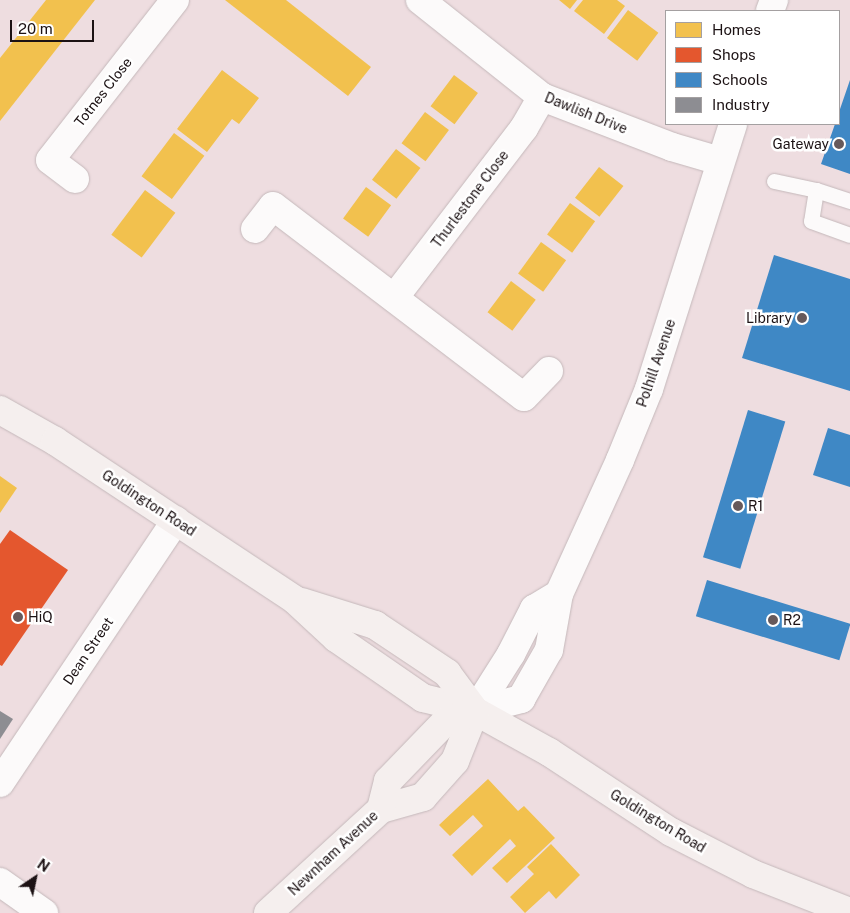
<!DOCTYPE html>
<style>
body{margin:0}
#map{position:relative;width:850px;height:913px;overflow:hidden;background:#eedde0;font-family:"Public Sans",sans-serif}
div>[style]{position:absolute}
.homes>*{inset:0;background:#f2c14e;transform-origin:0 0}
.shops>*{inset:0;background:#e4572e}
.schools>*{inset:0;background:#3f88c5;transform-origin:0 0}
.industry>*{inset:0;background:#8d8d92}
.roads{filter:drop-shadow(0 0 1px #c4b8ba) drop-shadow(0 0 1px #c4b8ba)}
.lane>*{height:15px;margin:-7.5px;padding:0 7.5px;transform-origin:7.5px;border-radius:7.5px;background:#fcfafa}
.street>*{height:28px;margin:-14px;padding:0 14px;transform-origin:14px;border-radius:14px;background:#fcfafa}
.secondary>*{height:28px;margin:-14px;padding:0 14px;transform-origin:14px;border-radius:14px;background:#fcfafa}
.primary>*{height:28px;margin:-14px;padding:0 14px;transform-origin:14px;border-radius:14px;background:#f5efee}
.dots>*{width:14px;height:14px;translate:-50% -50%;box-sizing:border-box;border:2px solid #fff;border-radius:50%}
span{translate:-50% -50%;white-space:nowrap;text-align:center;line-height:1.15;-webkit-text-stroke:5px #fff;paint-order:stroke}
.street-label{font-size:14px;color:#1c1214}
.poi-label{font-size:14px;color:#1c1214}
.right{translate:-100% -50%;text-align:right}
.left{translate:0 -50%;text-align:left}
.legend{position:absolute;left:665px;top:10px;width:175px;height:115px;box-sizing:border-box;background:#fff;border:1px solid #a4a0a1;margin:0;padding:6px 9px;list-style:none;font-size:15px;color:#1c1214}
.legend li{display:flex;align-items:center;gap:10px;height:25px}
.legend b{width:25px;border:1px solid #a4a0a1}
.north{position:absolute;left:10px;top:853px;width:50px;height:50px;-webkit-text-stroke:4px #fff;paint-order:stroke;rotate:34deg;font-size:14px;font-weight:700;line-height:20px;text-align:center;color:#1c1214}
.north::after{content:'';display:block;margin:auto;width:18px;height:22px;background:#1c1214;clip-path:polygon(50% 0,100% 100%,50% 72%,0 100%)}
.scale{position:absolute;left:10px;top:20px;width:84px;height:22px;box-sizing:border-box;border:2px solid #1c1214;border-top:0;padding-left:6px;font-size:15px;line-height:18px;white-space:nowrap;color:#1c1214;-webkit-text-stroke:4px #fff;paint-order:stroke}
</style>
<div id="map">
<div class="homes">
<div style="clip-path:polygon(46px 0,95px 0,0 121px,0 58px)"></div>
<div style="clip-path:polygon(225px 0,286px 0,371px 67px,348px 96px)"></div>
<div style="clip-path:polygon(559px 0,577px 0,570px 9px)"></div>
<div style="clip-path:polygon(583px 0,617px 0,625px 6px,604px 34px,574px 11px)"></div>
<div style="left:628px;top:10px;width:38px;height:35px;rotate:37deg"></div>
<div style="clip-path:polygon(222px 70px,259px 98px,239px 124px,232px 119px,207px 152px,177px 129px)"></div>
<div style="left:454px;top:75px;width:30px;height:39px;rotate:37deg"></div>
<div style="left:425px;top:112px;width:30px;height:39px;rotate:37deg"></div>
<div style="left:174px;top:133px;width:38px;height:54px;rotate:37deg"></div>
<div style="left:396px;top:149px;width:31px;height:39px;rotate:38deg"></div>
<div style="left:599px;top:167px;width:31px;height:39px;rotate:38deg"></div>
<div style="left:366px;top:187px;width:31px;height:39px;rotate:36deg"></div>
<div style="left:145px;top:190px;width:38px;height:56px;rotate:37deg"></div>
<div style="left:570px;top:203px;width:31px;height:39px;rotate:36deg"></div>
<div style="left:541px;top:242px;width:31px;height:39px;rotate:36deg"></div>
<div style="left:511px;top:281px;width:31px;height:39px;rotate:37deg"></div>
<div style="clip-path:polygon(0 476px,17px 488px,0 513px)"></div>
<div style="clip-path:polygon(488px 779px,518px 811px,524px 806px,555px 838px,507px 883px,492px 868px,516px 846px,510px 839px,472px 876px,452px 855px,483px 826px,473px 815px,450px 836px,439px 825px)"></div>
<div style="clip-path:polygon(551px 844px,580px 875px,556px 899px,549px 891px,525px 913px,510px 897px,534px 874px,527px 867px)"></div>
</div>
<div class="shops">
<div style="clip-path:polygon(10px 530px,68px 570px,2px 666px,0 665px,0 544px)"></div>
</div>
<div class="schools">
<div style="clip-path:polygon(850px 80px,850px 174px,821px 164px,835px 124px,839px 124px,839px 112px)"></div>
<div style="clip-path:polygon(774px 255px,850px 279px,850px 391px,742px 358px)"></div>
<div style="left:748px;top:410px;width:39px;height:154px;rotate:17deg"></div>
<div style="clip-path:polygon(828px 428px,850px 435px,850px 487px,813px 475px)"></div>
<div style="left:707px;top:580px;width:150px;height:38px;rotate:17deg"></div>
</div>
<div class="industry">
<div style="clip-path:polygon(0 711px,13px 719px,0 739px)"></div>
</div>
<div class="roads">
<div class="lane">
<div style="left:774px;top:181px;width:43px;rotate:12.1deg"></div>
<div style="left:816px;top:190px;width:36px;rotate:18deg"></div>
<div style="left:816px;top:190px;width:31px;rotate:99deg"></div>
<div style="left:811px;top:221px;width:41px;rotate:19.7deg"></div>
</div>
<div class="street">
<div style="left:420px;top:0;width:156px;rotate:38.5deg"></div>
<div style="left:542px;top:97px;width:139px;rotate:21deg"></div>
<div style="left:672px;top:147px;width:50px;rotate:16.3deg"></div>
<div style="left:75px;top:179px;width:31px;rotate:-143deg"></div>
<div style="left:50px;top:160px;width:203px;rotate:-52deg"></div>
<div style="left:255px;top:229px;width:29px;rotate:-52deg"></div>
<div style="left:273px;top:206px;width:315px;rotate:37.3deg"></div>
<div style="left:524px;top:397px;width:36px;rotate:-46deg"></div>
<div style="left:394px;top:298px;width:214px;rotate:-52.6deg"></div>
<div style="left:524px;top:128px;width:36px;rotate:-60deg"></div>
<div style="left:0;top:783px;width:316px;rotate:-56.2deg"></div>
<div style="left:0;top:882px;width:54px;rotate:35.2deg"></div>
</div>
<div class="secondary">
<div style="left:770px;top:11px;width:12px;rotate:-70deg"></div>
<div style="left:475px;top:711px;width:48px;rotate:-14.6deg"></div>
<div style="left:521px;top:699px;width:56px;rotate:-60.3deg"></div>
<div style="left:549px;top:650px;width:57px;rotate:-79.9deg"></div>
<div style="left:559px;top:594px;width:147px;rotate:-65.5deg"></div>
<div style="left:620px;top:460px;width:77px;rotate:-67.8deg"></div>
<div style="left:649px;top:389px;width:278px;rotate:-72.4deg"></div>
<div style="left:475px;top:711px;width:67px;rotate:-57.7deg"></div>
<div style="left:511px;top:654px;width:51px;rotate:-62.9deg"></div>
<div style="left:534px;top:609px;width:29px;rotate:-31deg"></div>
</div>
<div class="primary">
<div style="left:0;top:410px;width:63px;rotate:29.4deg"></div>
<div style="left:55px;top:441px;width:288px;rotate:33.5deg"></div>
<div style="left:295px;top:600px;width:56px;rotate:42.8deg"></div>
<div style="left:336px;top:638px;width:106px;rotate:34.6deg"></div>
<div style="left:423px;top:698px;width:54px;rotate:14deg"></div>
<div style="left:475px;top:711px;width:85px;rotate:29deg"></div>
<div style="left:549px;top:752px;width:146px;rotate:33.3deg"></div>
<div style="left:671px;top:832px;width:92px;rotate:27.1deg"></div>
<div style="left:753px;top:874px;width:104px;rotate:21.4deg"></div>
<div style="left:302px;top:602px;width:77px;rotate:17.5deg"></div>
<div style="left:375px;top:625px;width:87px;rotate:33.7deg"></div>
<div style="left:447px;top:673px;width:47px;rotate:53.6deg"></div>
<div style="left:381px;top:809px;width:44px;rotate:-15.9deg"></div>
<div style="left:423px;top:797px;width:48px;rotate:-48.4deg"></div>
<div style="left:455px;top:761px;width:54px;rotate:-68.2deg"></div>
<div style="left:268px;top:913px;width:154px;rotate:-42.6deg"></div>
<div style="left:381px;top:809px;width:29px;rotate:-76deg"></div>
<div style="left:388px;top:781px;width:82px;rotate:-46deg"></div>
<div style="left:445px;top:722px;width:32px;rotate:-20deg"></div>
</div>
</div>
<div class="dots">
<div style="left:839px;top:144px;background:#66595b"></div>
<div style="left:802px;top:318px;background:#66595b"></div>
<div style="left:738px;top:506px;background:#66595b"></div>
<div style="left:18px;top:617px;background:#66595b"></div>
<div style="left:773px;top:620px;background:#66595b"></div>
</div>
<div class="street-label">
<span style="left:103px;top:92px;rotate:-52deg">Totnes Close</span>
<span style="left:586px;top:113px;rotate:22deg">Dawlish Drive</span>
<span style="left:470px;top:199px;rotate:-53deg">Thurlestone Close</span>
<span style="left:656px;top:363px;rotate:-71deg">Polhill Avenue</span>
<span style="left:149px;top:503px;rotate:33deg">Goldington Road</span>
<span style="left:88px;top:651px;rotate:-56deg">Dean Street</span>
<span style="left:658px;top:821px;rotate:31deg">Goldington Road</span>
<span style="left:333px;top:853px;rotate:-43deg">Newnham Avenue</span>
</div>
<div class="poi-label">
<span class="right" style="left:829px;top:144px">Gateway</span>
<span class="right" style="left:792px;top:318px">Library</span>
<span class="left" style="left:748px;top:506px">R1</span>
<span class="left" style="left:28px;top:617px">HiQ</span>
<span class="left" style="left:783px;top:620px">R2</span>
</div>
<ul class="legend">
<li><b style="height:14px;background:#f2c14e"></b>Homes</li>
<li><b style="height:14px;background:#e4572e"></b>Shops</li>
<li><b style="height:14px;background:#3f88c5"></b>Schools</li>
<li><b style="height:14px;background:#8d8d92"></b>Industry</li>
</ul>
<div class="north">N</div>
<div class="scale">20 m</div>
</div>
